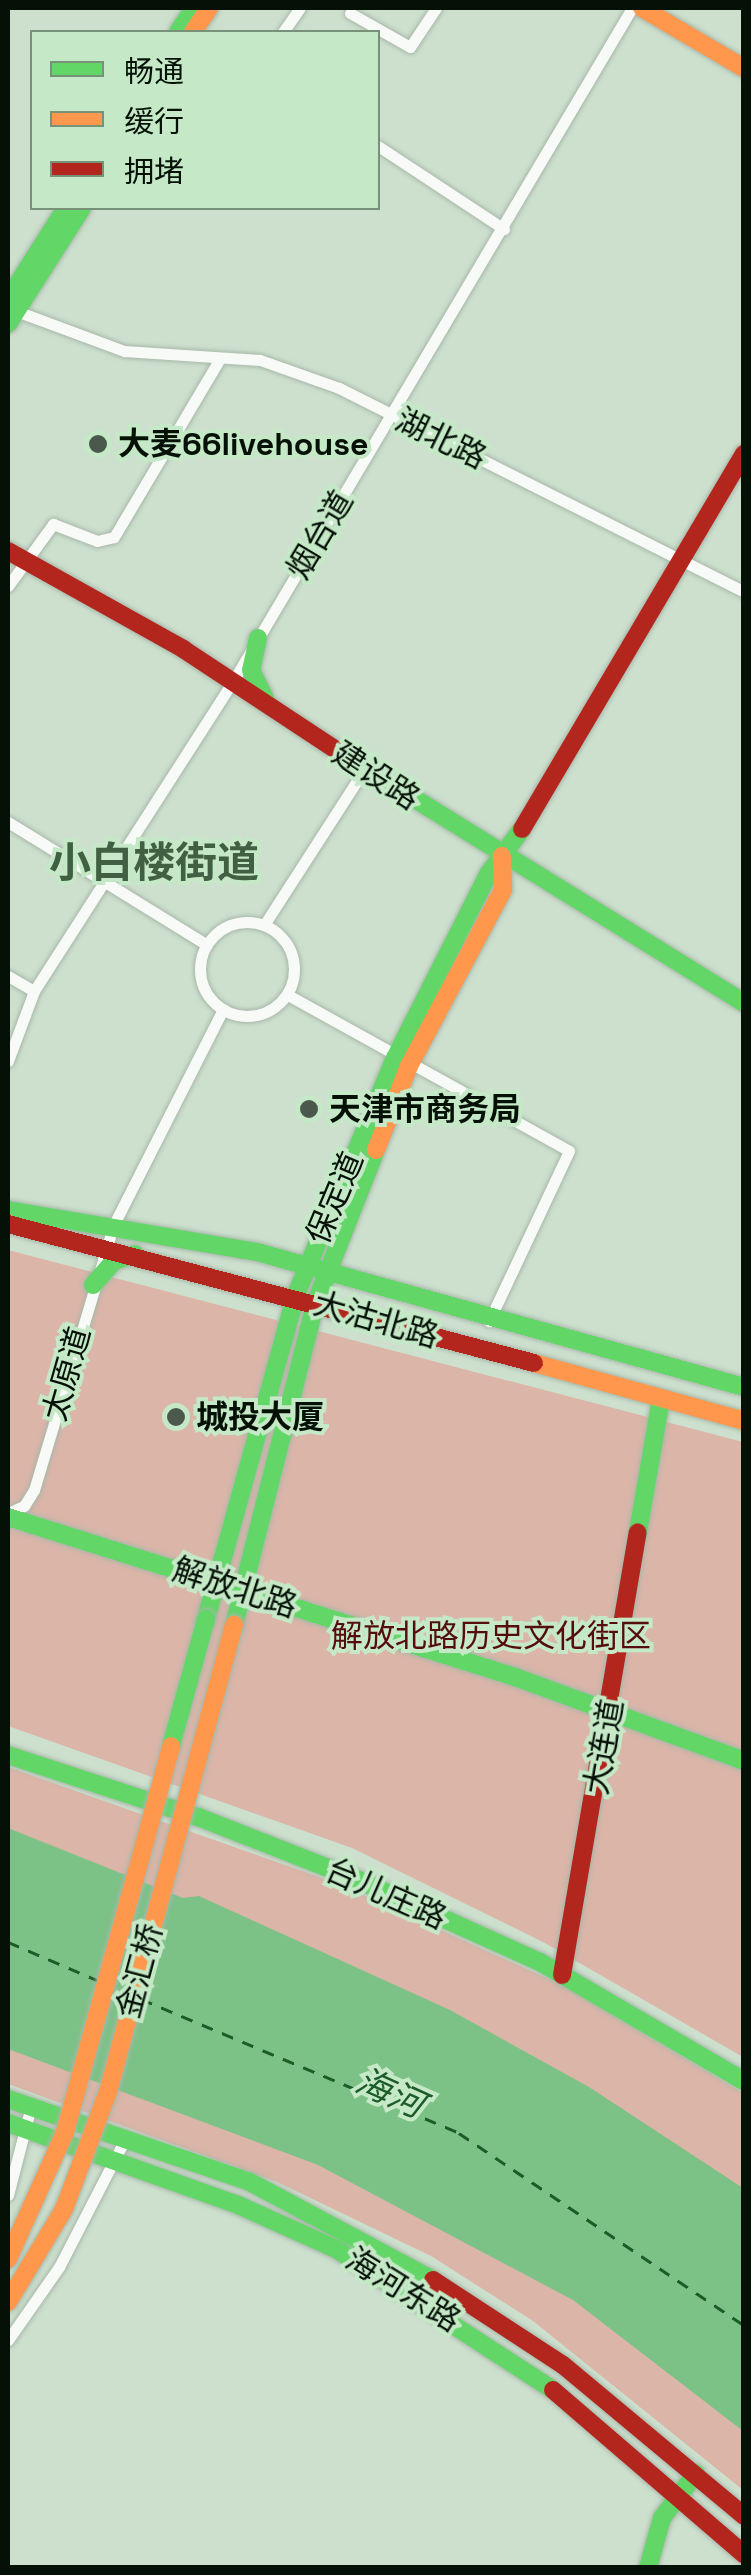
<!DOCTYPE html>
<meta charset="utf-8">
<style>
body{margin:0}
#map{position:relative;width:751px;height:2575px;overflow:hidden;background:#cde0ce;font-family:"Space Grotesk","Noto Sans SC",sans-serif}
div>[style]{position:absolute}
.green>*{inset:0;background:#dbb5a8}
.water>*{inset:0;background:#7cc287}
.ferry>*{height:2.5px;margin-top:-1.25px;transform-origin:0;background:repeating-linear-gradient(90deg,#1d5b29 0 12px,transparent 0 22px)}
.roads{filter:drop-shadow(0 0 2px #a8b7a9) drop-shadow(0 0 2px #a8b7a9)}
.street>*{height:11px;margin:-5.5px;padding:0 5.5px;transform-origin:5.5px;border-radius:5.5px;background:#f8faf8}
.street>.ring{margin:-5.5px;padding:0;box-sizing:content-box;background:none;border:11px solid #f8faf8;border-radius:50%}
.fast>*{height:18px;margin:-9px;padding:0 9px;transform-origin:9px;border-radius:9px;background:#63d668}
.slow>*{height:18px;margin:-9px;padding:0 9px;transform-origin:9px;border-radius:9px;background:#ff974d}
.jam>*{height:18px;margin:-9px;padding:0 9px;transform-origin:9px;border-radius:9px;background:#b3261e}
.bridges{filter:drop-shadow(0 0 2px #a8b7a9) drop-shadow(0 0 2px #a8b7a9)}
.fast-bridge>*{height:18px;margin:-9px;padding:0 9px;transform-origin:9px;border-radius:9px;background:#63d668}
.slow-bridge>*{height:18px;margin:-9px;padding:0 9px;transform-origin:9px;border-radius:9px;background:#ff974d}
.dots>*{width:28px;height:28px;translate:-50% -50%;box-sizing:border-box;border:5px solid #c5e8c7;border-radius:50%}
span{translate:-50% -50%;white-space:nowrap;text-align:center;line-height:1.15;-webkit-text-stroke:8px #c5e8c7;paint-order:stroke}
.street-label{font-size:32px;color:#051107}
.poi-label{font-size:32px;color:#051107;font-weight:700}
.left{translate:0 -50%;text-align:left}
.park-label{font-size:32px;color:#540d0b}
.water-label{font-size:35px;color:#1d5b29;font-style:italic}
.district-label{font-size:42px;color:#405f43;font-weight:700}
.frame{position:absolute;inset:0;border:10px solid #051107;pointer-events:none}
.legend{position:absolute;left:30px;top:30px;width:350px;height:180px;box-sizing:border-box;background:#c5e8c7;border:2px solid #78927a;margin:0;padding:12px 18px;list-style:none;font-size:30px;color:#051107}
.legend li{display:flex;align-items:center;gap:20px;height:50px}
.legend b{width:50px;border:2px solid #78927a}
</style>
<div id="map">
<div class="green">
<div style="clip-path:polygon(8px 1250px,743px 1442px,743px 2057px,543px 1942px,352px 1848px,8px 1726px)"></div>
<div style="clip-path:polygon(8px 1767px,339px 1884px,562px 1985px,743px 2093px,743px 2490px,533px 2321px,431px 2256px,277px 2182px,8px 2084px)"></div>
</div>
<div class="water">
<div style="clip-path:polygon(8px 1828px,183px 1898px,199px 1896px,450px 2010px,589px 2087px,743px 2188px,743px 2431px,573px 2300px,318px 2165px,8px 2049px)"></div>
</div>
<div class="ferry">
<div style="left:8px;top:1942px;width:97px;rotate:23.1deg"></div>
<div style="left:141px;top:1999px;width:345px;rotate:22.8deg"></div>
<div style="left:459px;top:2133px;width:344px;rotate:34deg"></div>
</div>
<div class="roads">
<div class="street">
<div style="left:350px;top:13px;width:69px;rotate:29.5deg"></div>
<div style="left:410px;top:47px;width:47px;rotate:-56.3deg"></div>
<div style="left:283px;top:32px;width:29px;rotate:-55deg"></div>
<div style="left:378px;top:146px;width:151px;rotate:33.4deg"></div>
<div style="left:11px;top:309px;width:121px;rotate:20.4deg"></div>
<div style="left:124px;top:351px;width:136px;rotate:3.8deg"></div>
<div style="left:260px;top:360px;width:84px;rotate:19.5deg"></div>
<div style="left:339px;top:388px;width:453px;rotate:26.7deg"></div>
<div style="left:8px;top:586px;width:77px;rotate:-54deg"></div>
<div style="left:53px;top:524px;width:47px;rotate:21.1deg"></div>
<div style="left:97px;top:541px;width:17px;rotate:-13deg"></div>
<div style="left:114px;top:537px;width:206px;rotate:-59.3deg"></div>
<div style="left:8px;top:822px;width:234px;rotate:31.7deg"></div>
<div class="ring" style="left:200px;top:922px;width:83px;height:83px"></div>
<div style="left:264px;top:925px;width:187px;rotate:-57.2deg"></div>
<div style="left:8px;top:976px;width:30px;rotate:30deg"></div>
<div style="left:288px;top:995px;width:321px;rotate:29deg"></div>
<div style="left:569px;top:1151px;width:188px;rotate:115.2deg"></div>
<div style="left:8px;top:1061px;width:75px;rotate:-69.6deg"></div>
<div style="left:34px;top:991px;width:368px;rotate:-57.3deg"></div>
<div style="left:233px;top:681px;width:782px;rotate:-59.34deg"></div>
<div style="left:8px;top:1513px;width:17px;rotate:-24deg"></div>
<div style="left:24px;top:1506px;width:19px;rotate:-58deg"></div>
<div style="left:34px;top:1490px;width:278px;rotate:-73.3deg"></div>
<div style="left:114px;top:1224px;width:241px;rotate:-63.1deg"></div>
<div style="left:8px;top:2195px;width:92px;rotate:-75.5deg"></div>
<div style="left:8px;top:2340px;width:89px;rotate:-55.1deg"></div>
<div style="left:59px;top:2267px;width:146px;rotate:-62.7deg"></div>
</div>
<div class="fast">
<div style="left:178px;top:32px;width:29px;rotate:-56deg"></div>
<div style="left:8px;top:299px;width:108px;rotate:-57.5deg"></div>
<div style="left:8px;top:324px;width:138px;rotate:-57.5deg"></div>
<div style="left:258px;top:638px;width:33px;rotate:102deg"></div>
<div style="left:251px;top:670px;width:32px;rotate:64deg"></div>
<div style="left:341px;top:753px;width:474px;rotate:31.8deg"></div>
<div style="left:8px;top:1210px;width:253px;rotate:9.6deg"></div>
<div style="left:257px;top:1252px;width:505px;rotate:15.49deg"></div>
<div style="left:93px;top:1285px;width:32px;rotate:-49deg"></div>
<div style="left:114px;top:1261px;width:22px;rotate:-18deg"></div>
<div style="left:8px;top:1517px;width:532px;rotate:17.51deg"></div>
<div style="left:515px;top:1677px;width:244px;rotate:20.1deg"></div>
<div style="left:638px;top:1532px;width:135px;rotate:-80.2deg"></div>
<div style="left:206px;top:1619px;width:334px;rotate:-74.5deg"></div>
<div style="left:295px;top:1297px;width:259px;rotate:-67.3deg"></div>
<div style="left:395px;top:1058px;width:208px;rotate:-63.1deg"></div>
<div style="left:489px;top:873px;width:55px;rotate:-53.1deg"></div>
<div style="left:234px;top:1625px;width:333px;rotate:-75.8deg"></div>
<div style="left:316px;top:1302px;width:163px;rotate:-68.5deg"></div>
<div style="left:8px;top:1755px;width:200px;rotate:18.1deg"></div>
<div style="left:198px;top:1817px;width:170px;rotate:21.4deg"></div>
<div style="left:356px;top:1879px;width:202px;rotate:24.3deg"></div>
<div style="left:540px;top:1962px;width:236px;rotate:30.3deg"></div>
<div style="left:8px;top:2099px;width:256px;rotate:18.9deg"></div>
<div style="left:250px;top:2182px;width:208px;rotate:28.2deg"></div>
<div style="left:8px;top:2123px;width:244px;rotate:19.6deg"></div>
<div style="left:238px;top:2205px;width:107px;rotate:24.2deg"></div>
<div style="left:336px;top:2249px;width:259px;rotate:33deg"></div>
<div style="left:648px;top:2568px;width:52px;rotate:-74.4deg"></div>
<div style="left:662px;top:2518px;width:56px;rotate:-52.9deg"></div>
</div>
<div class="slow">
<div style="left:642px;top:8px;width:118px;rotate:30.5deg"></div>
<div style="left:193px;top:32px;width:29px;rotate:-56deg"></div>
<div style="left:376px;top:1150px;width:90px;rotate:-68.6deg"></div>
<div style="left:409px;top:1066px;width:200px;rotate:-61.9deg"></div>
<div style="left:503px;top:890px;width:34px;rotate:-92deg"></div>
<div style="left:534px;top:1363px;width:218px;rotate:15.4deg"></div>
</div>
<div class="jam">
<div style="left:8px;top:551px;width:201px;rotate:29.2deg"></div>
<div style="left:183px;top:649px;width:189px;rotate:33.4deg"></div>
<div style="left:522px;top:829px;width:436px;rotate:-59.4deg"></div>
<div style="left:8px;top:1224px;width:544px;rotate:14.8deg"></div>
<div style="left:562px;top:1975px;width:449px;rotate:-80.3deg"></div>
<div style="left:433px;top:2280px;width:155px;rotate:33.2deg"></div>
<div style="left:563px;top:2365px;width:236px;rotate:39.8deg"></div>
<div style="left:553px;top:2390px;width:252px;rotate:40.7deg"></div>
</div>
</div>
<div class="bridges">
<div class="fast-bridge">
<div style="left:171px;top:1746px;width:132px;rotate:-74.6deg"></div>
</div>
<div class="slow-bridge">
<div style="left:8px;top:2259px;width:139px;rotate:-65.8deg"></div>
<div style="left:65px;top:2132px;width:400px;rotate:-74.6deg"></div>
<div style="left:8px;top:2302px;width:109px;rotate:-58.9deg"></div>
<div style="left:64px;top:2209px;width:125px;rotate:-69.4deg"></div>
<div style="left:108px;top:2092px;width:484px;rotate:-74.9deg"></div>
</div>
</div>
<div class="dots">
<div style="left:98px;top:444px;background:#4b594d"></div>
<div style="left:309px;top:1109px;background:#4b594d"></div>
<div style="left:176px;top:1417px;background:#4b594d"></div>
</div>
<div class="street-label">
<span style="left:441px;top:439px;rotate:26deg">湖北路</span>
<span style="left:320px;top:535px;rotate:-59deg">烟台道</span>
<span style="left:376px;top:776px;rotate:33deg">建设路</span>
<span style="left:335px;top:1198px;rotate:-67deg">保定道</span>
<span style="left:376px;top:1320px;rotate:16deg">大沽北路</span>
<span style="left:67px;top:1374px;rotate:-74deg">太原道</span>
<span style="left:235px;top:1588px;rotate:18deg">解放北路</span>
<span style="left:604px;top:1747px;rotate:-80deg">大连道</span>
<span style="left:386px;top:1894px;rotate:24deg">台儿庄路</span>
<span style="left:140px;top:1971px;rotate:-75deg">金汇桥</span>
<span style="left:403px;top:2290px;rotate:32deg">海河东路</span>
</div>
<div class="poi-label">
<span class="left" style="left:118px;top:444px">大麦66livehouse</span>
<span class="left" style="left:329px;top:1109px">天津市商务局</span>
<span class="left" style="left:196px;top:1417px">城投大厦</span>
</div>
<div class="park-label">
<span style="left:491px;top:1636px">解放北路历史文化街区</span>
</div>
<div class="water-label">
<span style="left:390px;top:2093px;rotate:24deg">海河</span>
</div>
<div class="district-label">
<span style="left:154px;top:863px">小白楼街道</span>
</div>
<div class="frame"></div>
<ul class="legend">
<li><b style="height:12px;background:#63d668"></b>畅通</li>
<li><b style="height:12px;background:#ff974d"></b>缓行</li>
<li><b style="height:12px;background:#b3261e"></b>拥堵</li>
</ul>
</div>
